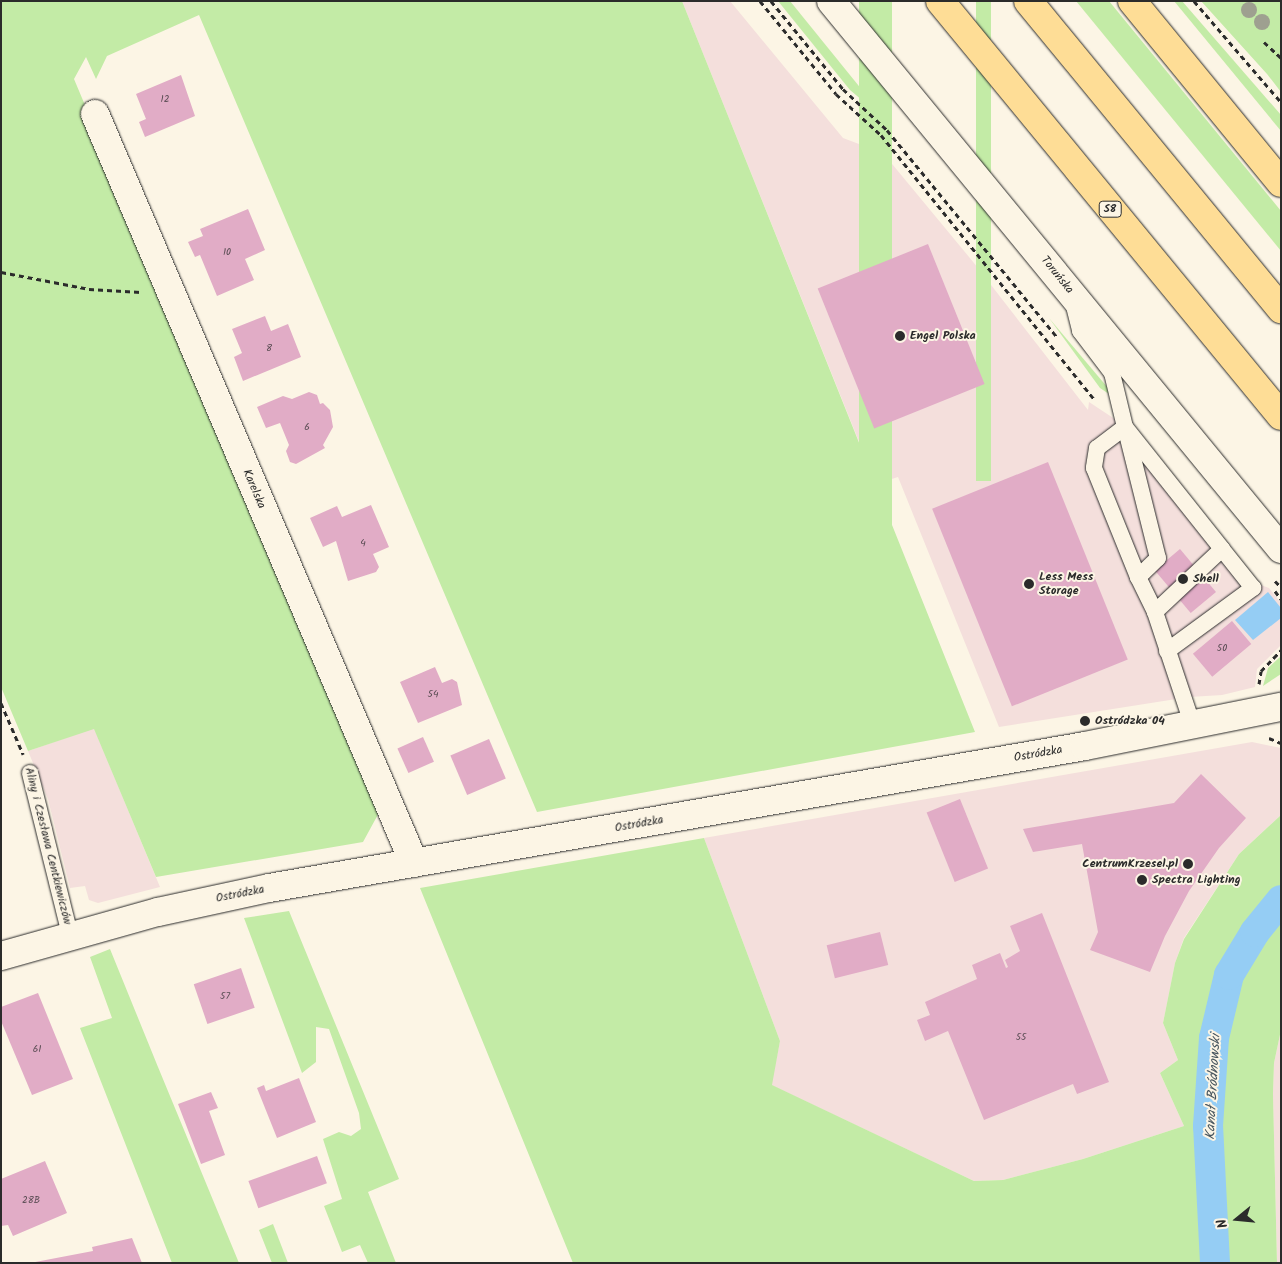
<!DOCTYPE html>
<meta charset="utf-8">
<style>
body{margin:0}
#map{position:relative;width:1282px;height:1264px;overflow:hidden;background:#fcf5e5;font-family:Kalam,sans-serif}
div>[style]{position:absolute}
.built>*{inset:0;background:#f4dfdc}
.green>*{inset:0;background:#c3eba6;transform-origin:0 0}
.water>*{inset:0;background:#95cdf4}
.canal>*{height:30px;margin:-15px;padding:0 15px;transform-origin:15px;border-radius:15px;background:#95cdf4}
.building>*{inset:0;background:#e1acc6;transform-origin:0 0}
.path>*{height:3px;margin-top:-1.5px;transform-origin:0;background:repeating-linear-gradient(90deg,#2b2b2b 0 5px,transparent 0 9px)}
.roads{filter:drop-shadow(0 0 1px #2b2b2b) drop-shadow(0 0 1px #2b2b2b)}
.lane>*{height:16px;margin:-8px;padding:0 8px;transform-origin:8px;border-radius:8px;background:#fcf5e5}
.street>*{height:28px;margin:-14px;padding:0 14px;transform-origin:14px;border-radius:14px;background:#fcf5e5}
.secondary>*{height:28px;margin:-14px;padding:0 14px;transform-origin:14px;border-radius:14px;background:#fcf5e5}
.highway>*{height:28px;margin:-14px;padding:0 14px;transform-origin:14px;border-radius:14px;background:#fedd96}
.trees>*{width:16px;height:16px;margin:-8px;border-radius:50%;background:#9ea090}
.dots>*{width:14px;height:14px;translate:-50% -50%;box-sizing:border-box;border:2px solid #fcf5e5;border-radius:50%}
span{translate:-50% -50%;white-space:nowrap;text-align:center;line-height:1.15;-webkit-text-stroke:4px #fcf5e5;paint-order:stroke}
.number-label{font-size:10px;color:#584b52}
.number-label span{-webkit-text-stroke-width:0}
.shield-label span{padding:1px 4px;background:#fcf5e5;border:1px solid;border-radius:4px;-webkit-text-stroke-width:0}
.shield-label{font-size:11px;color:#2b2b2b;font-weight:700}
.street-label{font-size:12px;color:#2b2b2b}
.poi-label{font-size:12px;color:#2b2b2b;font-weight:700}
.left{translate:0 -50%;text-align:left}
.right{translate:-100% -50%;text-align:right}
.water-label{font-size:14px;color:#46545d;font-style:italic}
.frame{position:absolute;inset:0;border:2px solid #2b2b2b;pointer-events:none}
.north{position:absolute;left:1212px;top:1194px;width:50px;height:50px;-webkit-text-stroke:4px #fcf5e5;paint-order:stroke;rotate:253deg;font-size:14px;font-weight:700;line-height:20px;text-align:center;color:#2b2b2b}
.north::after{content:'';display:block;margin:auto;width:18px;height:22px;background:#2b2b2b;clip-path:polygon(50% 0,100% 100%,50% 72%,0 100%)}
</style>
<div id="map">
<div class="built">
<div style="clip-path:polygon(682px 1px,730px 1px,843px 138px,883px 153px,974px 263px,1088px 410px,1089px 402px,1145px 439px,1153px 454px,1261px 585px,1269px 588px,1281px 603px,1281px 645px,1257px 669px,1255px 687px,1222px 695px,1189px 697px,999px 727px,898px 477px,876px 484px)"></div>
<div style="clip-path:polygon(94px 728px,160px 887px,98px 903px,89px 900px,85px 886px,70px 888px,48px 799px,28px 751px)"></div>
<div style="clip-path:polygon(1252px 742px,1281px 748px,1281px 815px,1239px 854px,1184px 938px,1175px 963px,1163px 1023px,1178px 1060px,1160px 1073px,1184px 1126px,1083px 1159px,1003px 1180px,974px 1181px,771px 1085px,780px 1041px,704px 838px)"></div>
<div style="clip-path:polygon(1281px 1030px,1281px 1263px,1277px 1263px,1273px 1094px,1274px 1063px)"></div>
</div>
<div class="green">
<div style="clip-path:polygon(1px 1px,682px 1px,975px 732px,537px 812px,199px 15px,107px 56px,96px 79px,86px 57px,74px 79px,381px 809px,363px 842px,156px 877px,94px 729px,28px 751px,1px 687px)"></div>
<div style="clip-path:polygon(778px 1px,790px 1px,888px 122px,850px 90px)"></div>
<div style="left:859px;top:1px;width:33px;height:664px"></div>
<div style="left:976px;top:1px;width:15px;height:480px"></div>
<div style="clip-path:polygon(1076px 1px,1109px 1px,1281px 211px,1281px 251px)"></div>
<div style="clip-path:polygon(1174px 1px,1182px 1px,1281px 115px,1281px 131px)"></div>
<div style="clip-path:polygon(1201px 1px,1281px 1px,1281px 92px,1267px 74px)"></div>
<div style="clip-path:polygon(1049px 318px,1108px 388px,1112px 396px,1100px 388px)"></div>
<div style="clip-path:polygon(1281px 656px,1281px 674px,1263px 686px,1268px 668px)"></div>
<div style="clip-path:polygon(1281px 815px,1281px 1030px,1274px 1063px,1273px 1094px,1277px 1263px,573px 1263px,420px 888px,704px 838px,780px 1041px,772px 1085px,974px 1181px,1003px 1180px,1083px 1159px,1184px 1126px,1160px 1073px,1178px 1060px,1163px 1023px,1175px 963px,1184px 939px,1239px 854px)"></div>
<div style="clip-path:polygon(289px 911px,399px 1179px,368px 1192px,396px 1263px,368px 1263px,360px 1245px,342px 1252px,324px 1206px,342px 1199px,323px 1139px,339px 1132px,351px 1136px,361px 1129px,359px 1113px,329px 1029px,316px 1027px,316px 1062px,302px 1073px,244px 918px)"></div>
<div style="clip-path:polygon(110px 949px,158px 1067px,239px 1263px,172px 1263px,80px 1028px,112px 1018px,90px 957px)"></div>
<div style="clip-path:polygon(273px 1224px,288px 1263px,272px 1263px,259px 1230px)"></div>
</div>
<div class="water">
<div style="clip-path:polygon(1268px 592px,1281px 608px,1281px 618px,1253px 640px,1235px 620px)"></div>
</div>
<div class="canal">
<div style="left:1215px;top:1263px;width:137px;rotate:-92.9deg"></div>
<div style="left:1208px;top:1126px;width:88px;rotate:-86.1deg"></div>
<div style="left:1214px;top:1038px;width:65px;rotate:-76.6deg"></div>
<div style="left:1229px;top:975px;width:50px;rotate:-58.8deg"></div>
<div style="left:1255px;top:932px;width:41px;rotate:-50.9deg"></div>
</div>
<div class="building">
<div style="clip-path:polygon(181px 75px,195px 116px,145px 137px,139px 122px,146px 119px,136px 94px)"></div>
<div style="clip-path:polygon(248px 209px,265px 250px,245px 259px,254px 280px,217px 296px,200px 255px,195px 257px,188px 242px,203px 236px,200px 229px)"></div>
<div style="left:928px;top:244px;width:151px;height:119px;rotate:68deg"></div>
<div style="clip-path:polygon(265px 316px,271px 331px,288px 324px,301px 357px,243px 381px,234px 357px,242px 353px,232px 329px)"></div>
<div style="clip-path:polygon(309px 392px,317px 395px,320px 404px,323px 403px,330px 410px,333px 427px,323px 445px,325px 448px,296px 464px,290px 462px,286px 451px,289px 445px,280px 423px,266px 428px,257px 407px,283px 396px,292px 399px)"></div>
<div style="left:1048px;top:462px;width:213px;height:125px;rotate:68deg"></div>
<div style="clip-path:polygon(371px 505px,389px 547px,373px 554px,379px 567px,376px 572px,348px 581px,336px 541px,323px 547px,310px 518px,337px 506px,342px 517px)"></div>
<div style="left:1180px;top:549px;width:56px;height:33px;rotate:50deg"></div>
<div style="left:1232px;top:621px;width:30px;height:51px;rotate:50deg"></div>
<div style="clip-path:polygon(435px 667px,442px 683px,452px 679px,457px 682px,462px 705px,418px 723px,400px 682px)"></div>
<div style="left:423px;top:737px;width:27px;height:28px;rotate:66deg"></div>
<div style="left:489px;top:739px;width:43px;height:42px;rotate:67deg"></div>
<div style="clip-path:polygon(1201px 774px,1246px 818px,1219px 848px,1189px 891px,1165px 936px,1150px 972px,1090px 950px,1098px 932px,1082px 844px,1033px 852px,1023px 829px,1174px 803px)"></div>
<div style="left:960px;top:799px;width:75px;height:36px;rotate:68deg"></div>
<div style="clip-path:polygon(1042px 913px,1109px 1082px,1077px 1094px,1073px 1084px,984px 1120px,948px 1031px,925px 1041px,917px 1020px,930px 1015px,925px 1002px,977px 979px,972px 965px,1000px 953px,1006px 968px,1008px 967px,1005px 960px,1020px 951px,1010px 926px)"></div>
<div style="left:880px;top:932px;width:34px;height:55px;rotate:76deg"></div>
<div style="left:241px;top:968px;width:42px;height:50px;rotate:71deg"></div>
<div style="clip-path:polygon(38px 993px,73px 1079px,32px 1095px,1px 1021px,1px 1007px)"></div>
<div style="clip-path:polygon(299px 1078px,316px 1122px,277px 1138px,257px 1088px,264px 1085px,266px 1091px)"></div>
<div style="clip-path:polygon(211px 1092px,218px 1108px,209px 1111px,225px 1155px,201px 1164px,178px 1104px)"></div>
<div style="left:317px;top:1156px;width:29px;height:73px;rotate:70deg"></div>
<div style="clip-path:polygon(45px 1161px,67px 1213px,13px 1236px,8px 1225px,1px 1226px,1px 1179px)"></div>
<div style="clip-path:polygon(132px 1238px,142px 1263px,30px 1263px,93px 1251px,92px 1247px)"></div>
</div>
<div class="path">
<div style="left:760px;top:1px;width:120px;rotate:50.7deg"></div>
<div style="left:836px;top:94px;width:61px;rotate:42.3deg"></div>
<div style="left:881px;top:135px;width:341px;rotate:51.1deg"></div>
<div style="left:771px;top:1px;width:114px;rotate:50.7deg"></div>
<div style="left:843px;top:89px;width:60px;rotate:43deg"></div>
<div style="left:887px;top:130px;width:268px;rotate:50.6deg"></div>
<div style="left:1194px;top:1px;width:133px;rotate:49.3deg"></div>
<div style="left:1264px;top:42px;width:23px;rotate:43deg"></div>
<div style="left:1px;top:272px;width:90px;rotate:10.9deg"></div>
<div style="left:89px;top:289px;width:52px;rotate:3.3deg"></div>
<div style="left:1275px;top:581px;width:8px;rotate:45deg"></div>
<div style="left:1275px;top:591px;width:10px;rotate:53deg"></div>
<div style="left:1259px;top:684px;width:13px;rotate:-81deg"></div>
<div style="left:1261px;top:671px;width:29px;rotate:-46deg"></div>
<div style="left:1px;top:703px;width:56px;rotate:66.7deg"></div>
<div style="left:1269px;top:738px;width:13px;rotate:23deg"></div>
</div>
<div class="roads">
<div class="lane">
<div style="left:1073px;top:302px;width:30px;rotate:76deg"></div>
<div style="left:1080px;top:331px;width:53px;rotate:52.7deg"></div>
<div style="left:1112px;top:373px;width:56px;rotate:76.5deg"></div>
<div style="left:1125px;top:427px;width:35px;rotate:143deg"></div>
<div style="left:1097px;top:448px;width:20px;rotate:99deg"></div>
<div style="left:1094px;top:468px;width:118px;rotate:68deg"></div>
<div style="left:1138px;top:577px;width:39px;rotate:64deg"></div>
<div style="left:1155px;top:612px;width:120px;rotate:71.6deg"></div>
<div style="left:1125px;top:427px;width:156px;rotate:51.5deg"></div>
<div style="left:1222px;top:549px;width:92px;rotate:136.8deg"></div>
<div style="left:1127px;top:434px;width:128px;rotate:76deg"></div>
<div style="left:1158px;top:558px;width:28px;rotate:136deg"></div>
<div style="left:1167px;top:651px;width:107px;rotate:-36.2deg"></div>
<div style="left:1253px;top:588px;width:50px;rotate:-128.5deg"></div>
<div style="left:30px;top:773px;width:167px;rotate:76.1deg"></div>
</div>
<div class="street">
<div style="left:95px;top:114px;width:814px;rotate:66.93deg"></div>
</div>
<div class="secondary">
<div style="left:831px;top:1px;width:709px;rotate:50.61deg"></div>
<div style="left:1px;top:956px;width:163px;rotate:-15.7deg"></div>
<div style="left:158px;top:912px;width:114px;rotate:-12.2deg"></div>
<div style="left:269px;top:888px;width:828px;rotate:-9.87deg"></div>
<div style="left:1085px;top:746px;width:200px;rotate:-11.3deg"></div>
</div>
<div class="highway">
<div style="left:940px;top:1px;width:537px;rotate:50.59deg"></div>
<div style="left:1028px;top:1px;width:399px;rotate:50.6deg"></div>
<div style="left:1132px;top:1px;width:235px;rotate:50.7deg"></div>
</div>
</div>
<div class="trees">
<div style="left:1249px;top:10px"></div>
<div style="left:1262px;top:22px"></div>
</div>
<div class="dots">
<div style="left:900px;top:336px;background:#2b2b2b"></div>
<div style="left:1183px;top:579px;background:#2b2b2b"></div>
<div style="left:1029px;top:584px;background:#2b2b2b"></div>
<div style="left:1085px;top:721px;background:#2b2b2b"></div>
<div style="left:1188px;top:864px;background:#2b2b2b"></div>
<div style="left:1142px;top:880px;background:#2b2b2b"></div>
</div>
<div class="number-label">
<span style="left:165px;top:100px">12</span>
<span style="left:227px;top:253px">10</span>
<span style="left:269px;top:349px">8</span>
<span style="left:307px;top:428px">6</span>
<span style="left:363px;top:544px">4</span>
<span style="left:1222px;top:649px">50</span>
<span style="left:433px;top:695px">54</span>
<span style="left:225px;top:997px">57</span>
<span style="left:1021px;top:1038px">55</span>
<span style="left:37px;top:1050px">61</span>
<span style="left:31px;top:1201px">28B</span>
</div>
<div class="shield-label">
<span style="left:1110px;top:209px">S8</span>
</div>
<div class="street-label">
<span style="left:1057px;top:275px;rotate:51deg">Toruńska</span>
<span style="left:254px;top:489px;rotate:67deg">Karelska</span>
<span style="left:1038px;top:754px;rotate:-10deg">Ostródzka</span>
<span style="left:639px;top:824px;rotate:-10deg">Ostródzka</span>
<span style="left:48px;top:846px;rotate:76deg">Aliny i Czesława Centkiewiczów</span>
<span style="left:240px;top:894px;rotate:-11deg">Ostródzka</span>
</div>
<div class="poi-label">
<span class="left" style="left:910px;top:336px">Engel Polska</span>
<span class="left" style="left:1039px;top:584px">Less Mess<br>Storage</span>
<span class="left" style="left:1193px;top:579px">Shell</span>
<span class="left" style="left:1095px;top:721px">Ostródzka 04</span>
<span class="right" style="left:1178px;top:864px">CentrumKrzesel.pl</span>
<span class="left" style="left:1152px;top:880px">Spectra Lighting</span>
</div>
<div class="water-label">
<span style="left:1213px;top:1087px;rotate:-87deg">Kanał Bródnowski</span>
</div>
<div class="frame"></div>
<div class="north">N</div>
</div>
